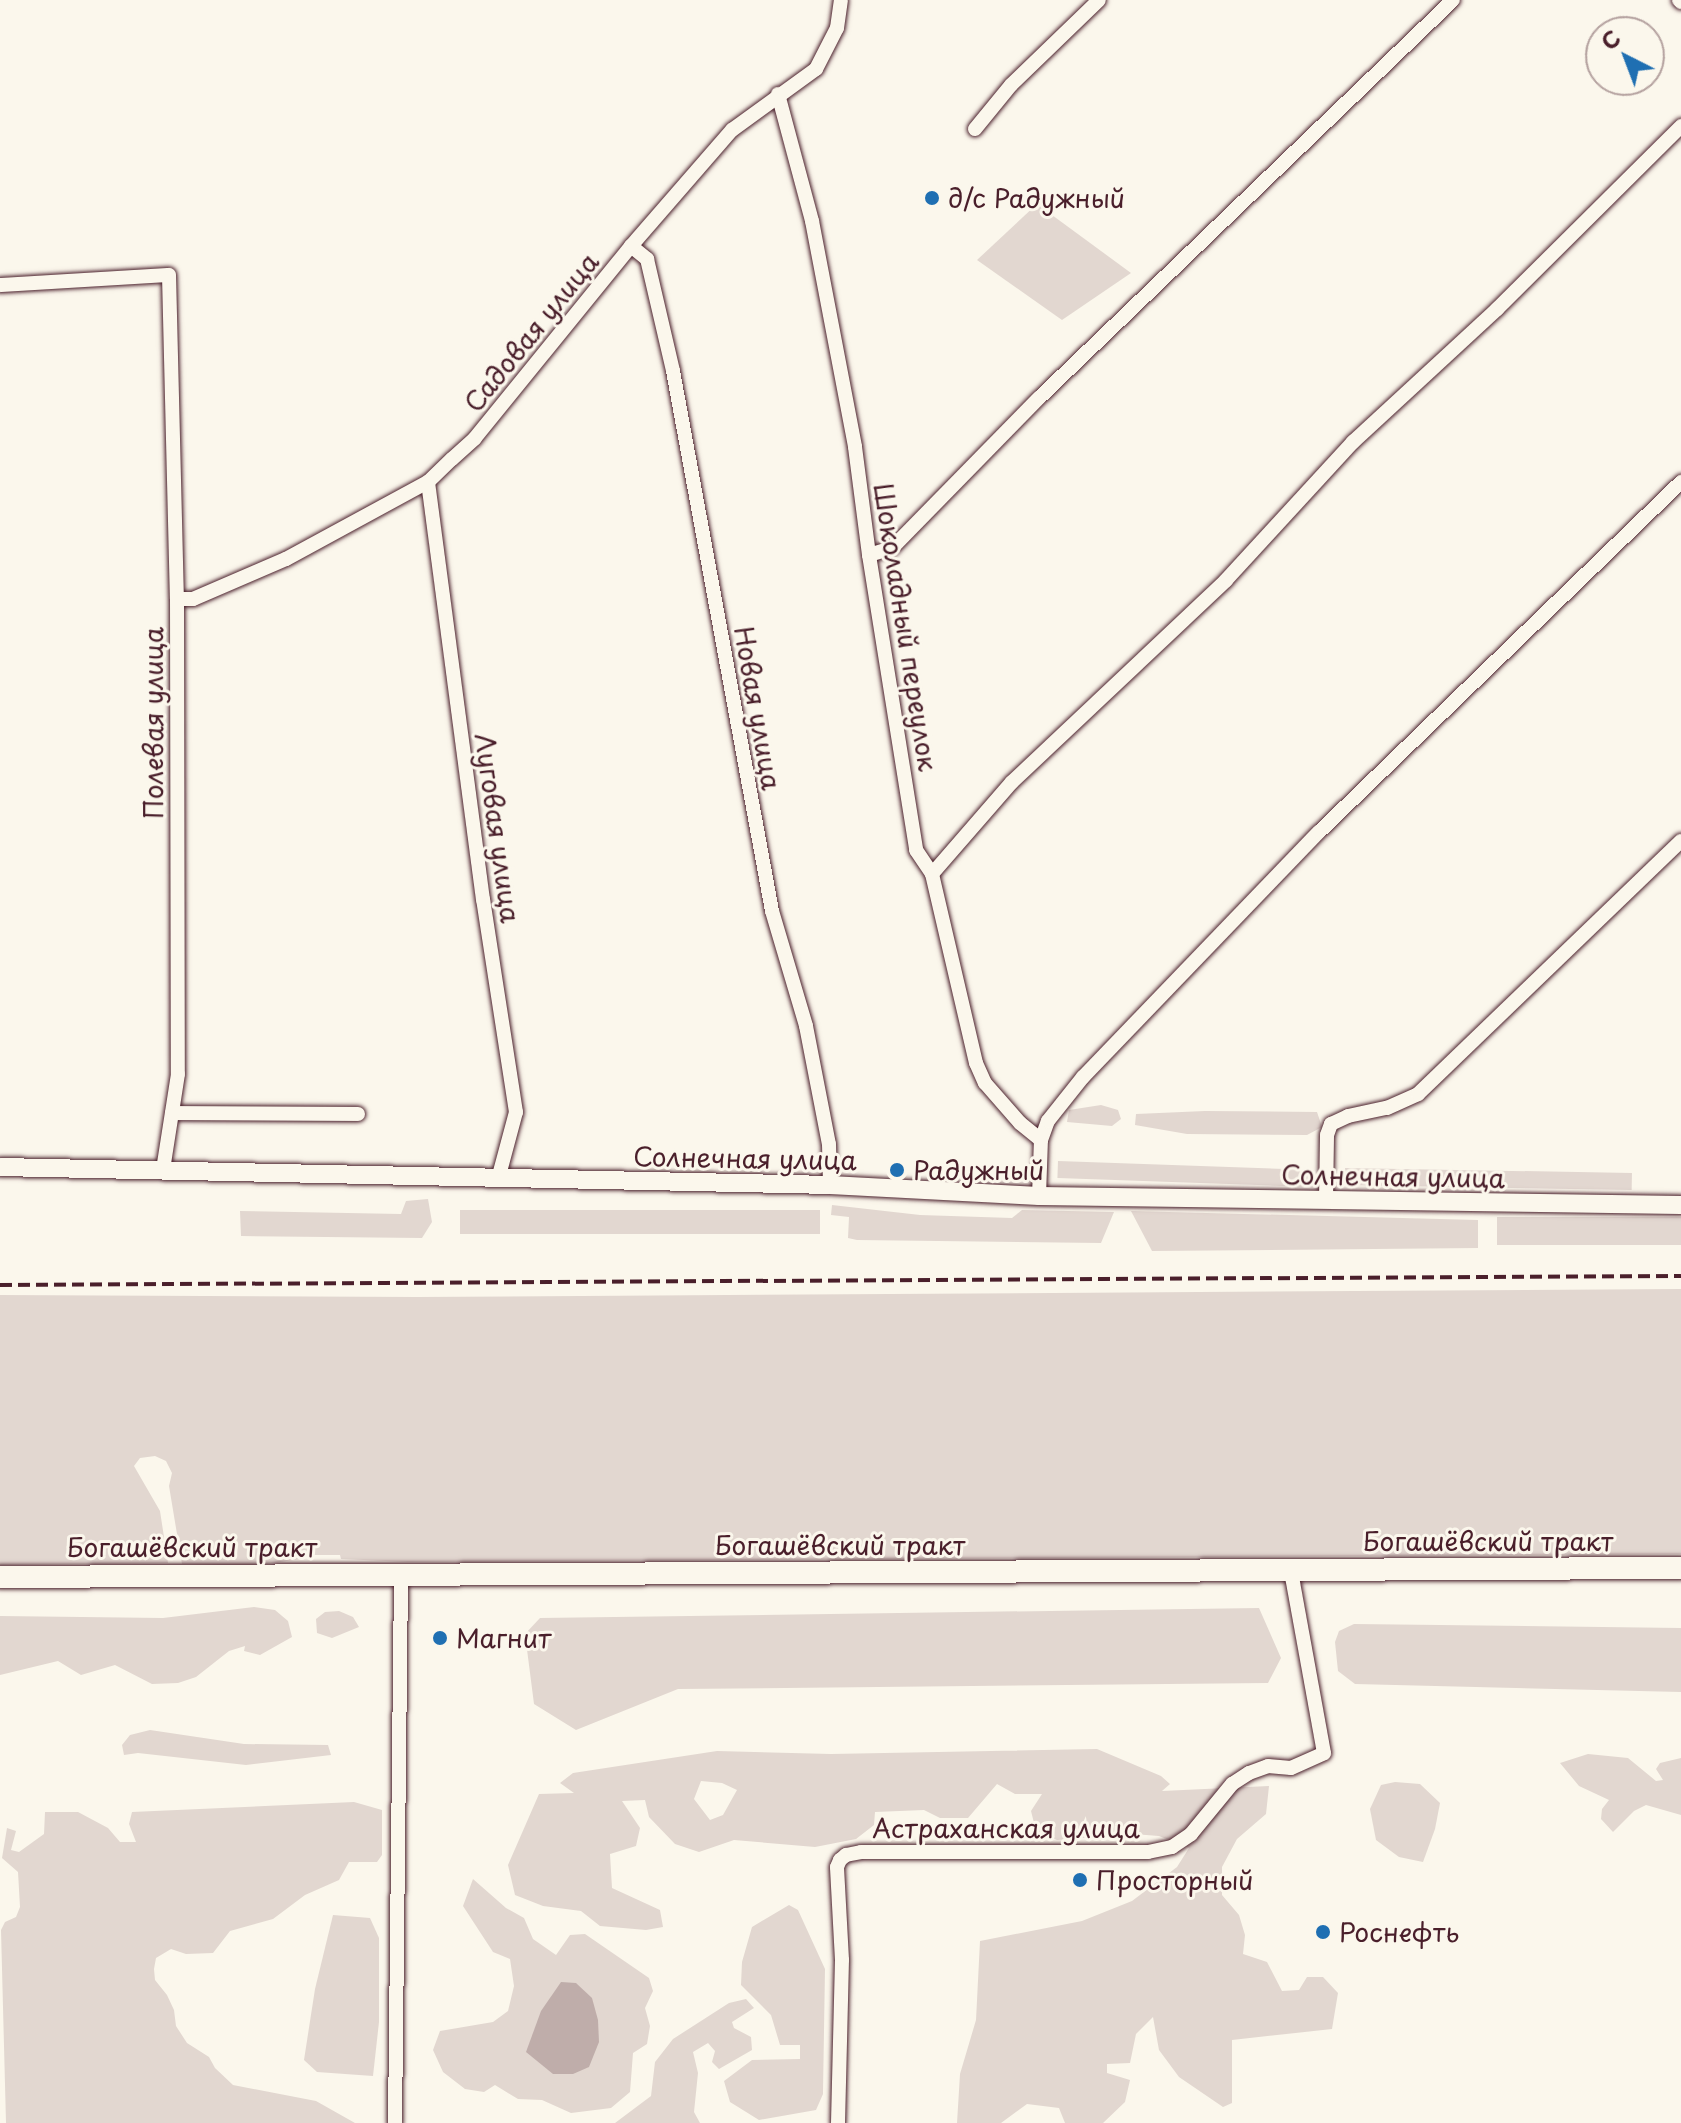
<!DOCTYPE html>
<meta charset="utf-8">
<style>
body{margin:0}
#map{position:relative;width:1681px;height:2123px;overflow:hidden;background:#fbf7ec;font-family:"Playpen Sans",sans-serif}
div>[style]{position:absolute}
.green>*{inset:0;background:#e2d7d0;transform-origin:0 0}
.water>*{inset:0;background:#bfadaa}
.roads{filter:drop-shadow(0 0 2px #4a1f2b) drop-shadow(0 0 2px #4a1f2b)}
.minor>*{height:14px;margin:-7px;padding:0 7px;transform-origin:7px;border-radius:7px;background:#fbf7ec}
.tertiary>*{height:18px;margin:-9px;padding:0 9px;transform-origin:9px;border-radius:9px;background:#fbf7ec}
.primary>*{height:22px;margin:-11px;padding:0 11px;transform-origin:11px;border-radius:11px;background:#fbf7ec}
.rail>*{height:4px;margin-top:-2px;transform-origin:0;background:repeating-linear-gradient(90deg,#4a1f2b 0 12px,transparent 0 18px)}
.dots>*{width:22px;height:22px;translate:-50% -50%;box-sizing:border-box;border:4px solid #fbf7ec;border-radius:50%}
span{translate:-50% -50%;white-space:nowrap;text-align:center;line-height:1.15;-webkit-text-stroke:6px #fbf7ec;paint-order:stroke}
.poi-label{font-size:26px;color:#4a1f2b}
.left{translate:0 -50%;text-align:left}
.street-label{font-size:26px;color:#4a1f2b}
.north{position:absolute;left:1585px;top:16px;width:80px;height:80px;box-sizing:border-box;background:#fbf7ec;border:2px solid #b4a19f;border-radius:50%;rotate:318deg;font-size:22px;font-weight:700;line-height:32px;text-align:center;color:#4a1f2b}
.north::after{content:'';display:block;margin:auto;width:28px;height:36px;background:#1f6fb2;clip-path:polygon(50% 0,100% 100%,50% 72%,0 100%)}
</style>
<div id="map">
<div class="green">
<div style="clip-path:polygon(1037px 204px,1131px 273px,1062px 320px,977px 260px)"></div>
<div style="clip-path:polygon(1101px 1105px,1118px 1110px,1121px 1119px,1112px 1126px,1067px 1122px,1069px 1110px)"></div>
<div style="clip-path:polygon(1205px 1111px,1317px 1112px,1322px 1127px,1307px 1135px,1187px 1134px,1135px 1125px,1136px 1114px)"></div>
<div style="left:1058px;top:1161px;width:256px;height:17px;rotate:2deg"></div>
<div style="left:1345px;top:1168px;width:287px;height:17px;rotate:1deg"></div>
<div style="clip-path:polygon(428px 1199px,432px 1222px,422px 1238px,241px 1236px,240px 1211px,401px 1214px,406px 1201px)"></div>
<div style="clip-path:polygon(832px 1205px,920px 1215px,1012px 1218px,1022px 1210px,1114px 1212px,1101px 1243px,857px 1240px,848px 1238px,849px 1217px,831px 1215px)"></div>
<div style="left:460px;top:1210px;width:360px;height:24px"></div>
<div style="clip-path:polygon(1131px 1211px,1478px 1220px,1478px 1248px,1152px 1251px)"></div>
<div style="left:1681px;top:1217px;width:28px;height:184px;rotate:90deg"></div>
<div style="clip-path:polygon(1681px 1289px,1681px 1554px,408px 1562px,341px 1559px,340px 1555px,302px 1555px,300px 1559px,254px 1566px,182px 1564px,169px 1486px,172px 1473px,166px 1461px,155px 1456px,140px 1458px,134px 1466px,160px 1511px,168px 1563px,0 1565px,0 1295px,417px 1297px)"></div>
<div style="clip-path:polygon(254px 1607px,275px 1610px,288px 1621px,292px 1637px,260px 1655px,244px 1651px,245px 1646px,229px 1651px,196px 1677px,178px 1683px,152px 1684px,115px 1665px,81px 1675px,58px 1661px,0 1675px,0 1616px,163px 1618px)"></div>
<div style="clip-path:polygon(1259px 1608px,1281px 1658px,1268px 1683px,678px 1689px,576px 1730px,534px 1704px,525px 1634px,540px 1618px)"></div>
<div style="clip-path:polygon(339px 1611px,353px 1617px,359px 1627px,332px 1638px,317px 1633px,316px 1619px,325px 1612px)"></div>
<div style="clip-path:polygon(1354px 1624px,1681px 1628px,1681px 1692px,1355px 1684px,1338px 1671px,1335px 1642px,1339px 1631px)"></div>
<div style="clip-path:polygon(150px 1730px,244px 1744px,328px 1745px,331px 1755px,246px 1765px,138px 1753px,124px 1755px,122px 1745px,130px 1735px)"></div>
<div style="clip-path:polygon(evenodd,1097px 1749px,1161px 1776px,1170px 1784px,1162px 1791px,1269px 1786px,1266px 1814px,1237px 1839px,1222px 1867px,1222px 1895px,1239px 1915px,1245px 1935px,1243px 1954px,1267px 1962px,1282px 1991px,1299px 1990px,1307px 1977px,1323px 1977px,1338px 1993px,1332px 2029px,1232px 2040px,1232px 2103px,1223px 2107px,1179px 2077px,1159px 2050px,1153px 2017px,1136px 2034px,1130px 2063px,1107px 2064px,1107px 2073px,1130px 2080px,1125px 2102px,1103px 2123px,1065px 2123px,1059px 2108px,1027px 2104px,1001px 2123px,957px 2123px,960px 2074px,976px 2020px,980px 1941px,1082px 1921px,1132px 1901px,1177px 1867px,1189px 1848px,1159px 1836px,1133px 1834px,1057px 1840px,1036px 1831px,1031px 1811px,1042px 1794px,1015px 1794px,997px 1784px,968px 1818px,940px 1818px,924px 1810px,875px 1812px,874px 1825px,856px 1839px,815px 1847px,734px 1840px,699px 1852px,675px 1844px,649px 1817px,645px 1800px,622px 1801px,640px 1828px,636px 1846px,610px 1854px,612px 1888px,660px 1910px,663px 1927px,646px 1930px,600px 1926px,581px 1911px,543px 1906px,515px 1895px,508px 1865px,539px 1794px,574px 1793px,560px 1783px,573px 1773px,717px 1751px,831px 1754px,1097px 1749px,701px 1781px,722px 1783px,737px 1790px,723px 1815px,710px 1820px,694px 1799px,701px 1781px)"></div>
<div style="clip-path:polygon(1588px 1754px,1628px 1758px,1656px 1781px,1663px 1780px,1656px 1769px,1660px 1763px,1681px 1758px,1681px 1815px,1646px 1805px,1634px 1811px,1613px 1832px,1601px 1819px,1602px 1809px,1609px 1800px,1579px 1786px,1560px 1763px)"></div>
<div style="clip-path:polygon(1395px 1782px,1420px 1784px,1440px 1803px,1435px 1829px,1423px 1862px,1399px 1857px,1376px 1840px,1370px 1809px,1381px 1785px)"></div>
<div style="clip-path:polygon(354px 1802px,382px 1810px,382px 1855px,377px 1862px,349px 1862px,339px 1880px,305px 1895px,273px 1919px,230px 1931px,213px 1953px,186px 1954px,171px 1949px,156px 1958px,154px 1969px,155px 1980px,167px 1995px,174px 2010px,176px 2026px,187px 2043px,209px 2057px,215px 2068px,233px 2085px,316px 2101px,355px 2123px,6px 2123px,1px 1930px,5px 1922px,16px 1917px,20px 1907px,18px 1872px,2px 1858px,7px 1828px,16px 1831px,11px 1850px,19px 1852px,44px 1834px,45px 1812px,78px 1812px,108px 1828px,120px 1842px,136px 1842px,129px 1824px,132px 1812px)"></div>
<div style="clip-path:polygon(473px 1879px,506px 1908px,524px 1918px,533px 1939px,556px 1955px,570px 1935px,585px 1934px,649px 1978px,653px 1991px,645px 2008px,650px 2026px,647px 2044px,633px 2053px,630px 2092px,611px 2108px,571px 2113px,542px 2100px,518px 2099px,495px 2085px,484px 2092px,465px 2089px,443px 2072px,433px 2050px,440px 2031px,493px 2022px,508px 2011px,514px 1986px,510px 1959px,493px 1952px,463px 1906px)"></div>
<div style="clip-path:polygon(789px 1905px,798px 1910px,825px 1969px,823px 2094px,816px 2110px,759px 2120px,730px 2102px,724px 2081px,752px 2060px,800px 2059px,800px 2045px,780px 2045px,771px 2015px,741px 1985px,742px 1962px,752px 1927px)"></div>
<div style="clip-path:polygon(333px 1915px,370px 1918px,379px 1938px,379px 2022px,373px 2076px,317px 2072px,304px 2060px,315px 1989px)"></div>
<div style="clip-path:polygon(746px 1999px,754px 2008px,732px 2022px,734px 2028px,751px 2037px,752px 2050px,719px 2069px,712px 2062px,715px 2051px,708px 2043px,693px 2052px,698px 2073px,694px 2112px,700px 2123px,615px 2123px,651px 2096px,655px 2062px,673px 2039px,729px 2003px)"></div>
</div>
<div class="water">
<div style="clip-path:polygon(561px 1982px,576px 1983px,592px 1998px,598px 2020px,599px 2042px,589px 2067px,573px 2074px,553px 2074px,526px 2052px,541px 2011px)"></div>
</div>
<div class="roads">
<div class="minor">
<div style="left:1679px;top:0;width:3px;rotate:45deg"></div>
<div style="left:778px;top:94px;width:131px;rotate:75deg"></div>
<div style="left:812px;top:221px;width:230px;rotate:79.2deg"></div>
<div style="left:855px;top:447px;width:109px;rotate:82.6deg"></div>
<div style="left:869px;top:555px;width:299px;rotate:80.9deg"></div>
<div style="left:916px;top:850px;width:29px;rotate:56deg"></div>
<div style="left:932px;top:874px;width:194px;rotate:76.9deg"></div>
<div style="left:976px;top:1063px;width:22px;rotate:66deg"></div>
<div style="left:985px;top:1083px;width:53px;rotate:48.8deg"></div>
<div style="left:1020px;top:1123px;width:27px;rotate:39deg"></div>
<div style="left:975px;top:129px;width:57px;rotate:-50.7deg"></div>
<div style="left:1011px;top:85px;width:122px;rotate:-44deg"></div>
<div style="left:631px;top:246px;width:21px;rotate:39deg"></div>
<div style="left:647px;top:259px;width:115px;rotate:76.9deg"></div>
<div style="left:673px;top:371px;width:549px;rotate:79.61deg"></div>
<div style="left:772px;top:911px;width:120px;rotate:73.5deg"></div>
<div style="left:806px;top:1026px;width:120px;rotate:79deg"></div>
<div style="left:829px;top:1144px;width:41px;rotate:88.6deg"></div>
<div style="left:0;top:285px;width:169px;rotate:-3.4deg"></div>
<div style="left:169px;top:275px;width:324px;rotate:88.6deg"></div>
<div style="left:177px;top:599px;width:475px;rotate:89.9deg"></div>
<div style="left:178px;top:1074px;width:97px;rotate:98.9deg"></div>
<div style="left:428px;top:482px;width:421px;rotate:82.5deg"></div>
<div style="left:483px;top:899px;width:216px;rotate:81.2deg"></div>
<div style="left:516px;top:1112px;width:69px;rotate:105deg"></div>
<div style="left:869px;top:555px;width:24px;rotate:-17deg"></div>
<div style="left:892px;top:548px;width:210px;rotate:-45.6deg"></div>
<div style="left:1039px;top:398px;width:574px;rotate:-43.87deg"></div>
<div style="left:177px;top:599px;width:16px"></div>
<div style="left:193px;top:599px;width:101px;rotate:-23.3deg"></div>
<div style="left:286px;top:559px;width:162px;rotate:-28.5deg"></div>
<div style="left:428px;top:482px;width:33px;rotate:-44deg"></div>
<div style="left:452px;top:459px;width:31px;rotate:-42deg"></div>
<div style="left:475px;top:438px;width:247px;rotate:-50.9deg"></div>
<div style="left:631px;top:246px;width:154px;rotate:-49deg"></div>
<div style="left:732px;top:130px;width:104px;rotate:-36deg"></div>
<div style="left:816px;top:69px;width:46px;rotate:-62.9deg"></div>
<div style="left:837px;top:28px;width:28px;rotate:-82deg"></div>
<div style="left:932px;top:874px;width:122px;rotate:-49deg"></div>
<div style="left:1012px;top:782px;width:294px;rotate:-43.3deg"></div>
<div style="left:1226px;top:580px;width:188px;rotate:-47.4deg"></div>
<div style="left:1353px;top:442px;width:196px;rotate:-42.7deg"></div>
<div style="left:1497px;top:309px;width:260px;rotate:-44.8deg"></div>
<div style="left:172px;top:1113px;width:186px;rotate:0.3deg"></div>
<div style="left:1039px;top:1196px;width:56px;rotate:-88deg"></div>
<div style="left:1041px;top:1140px;width:20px;rotate:-70deg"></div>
<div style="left:1048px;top:1121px;width:56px;rotate:-51.5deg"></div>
<div style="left:1083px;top:1077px;width:340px;rotate:-46.1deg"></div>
<div style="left:1319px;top:832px;width:504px;rotate:-44.03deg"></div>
<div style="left:1326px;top:1200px;width:65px;rotate:-89.1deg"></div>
<div style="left:1327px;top:1135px;width:12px;rotate:-70deg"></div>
<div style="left:1331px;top:1124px;width:19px;rotate:-25deg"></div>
<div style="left:1348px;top:1116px;width:40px;rotate:-12deg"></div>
<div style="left:1387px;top:1108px;width:34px;rotate:-24deg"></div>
<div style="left:1418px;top:1094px;width:365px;rotate:-43.9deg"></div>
<div style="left:395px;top:2123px;width:547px;rotate:-89.37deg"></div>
<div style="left:838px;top:2123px;width:163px;rotate:-88.6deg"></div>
<div style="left:842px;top:1960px;width:93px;rotate:-93.1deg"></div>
<div style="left:837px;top:1867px;width:8px;rotate:-67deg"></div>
<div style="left:840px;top:1860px;width:8px;rotate:-40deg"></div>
<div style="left:846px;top:1855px;width:15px;rotate:-11deg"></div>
<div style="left:861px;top:1852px;width:287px"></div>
<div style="left:1148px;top:1852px;width:25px;rotate:-12deg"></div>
<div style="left:1172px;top:1847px;width:23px;rotate:-34deg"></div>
<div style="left:1191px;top:1834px;width:65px;rotate:-50.6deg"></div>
<div style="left:1232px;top:1784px;width:20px;rotate:-33deg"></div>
<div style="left:1249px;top:1773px;width:20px;rotate:-20deg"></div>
<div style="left:1268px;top:1766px;width:23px;rotate:5deg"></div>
<div style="left:1291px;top:1768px;width:36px;rotate:-24deg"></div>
<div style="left:1324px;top:1753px;width:185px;rotate:-100.3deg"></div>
</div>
<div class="tertiary">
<div style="left:0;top:1167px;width:830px;rotate:1.24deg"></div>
<div style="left:830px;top:1185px;width:209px;rotate:3deg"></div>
<div style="left:1039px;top:1196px;width:642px;rotate:0.8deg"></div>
</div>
<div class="primary">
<div style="left:0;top:1577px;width:1681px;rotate:-0.31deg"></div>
</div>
</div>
<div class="rail">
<div style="left:0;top:1285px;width:1681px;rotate:-0.31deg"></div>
</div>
<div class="dots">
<div style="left:932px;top:198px;background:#1f6fb2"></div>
<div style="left:897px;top:1170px;background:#1f6fb2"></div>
<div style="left:440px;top:1638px;background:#1f6fb2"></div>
<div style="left:1080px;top:1880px;background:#1f6fb2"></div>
<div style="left:1323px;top:1932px;background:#1f6fb2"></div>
</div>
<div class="poi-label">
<span class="left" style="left:948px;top:198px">д/с Радужный</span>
<span class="left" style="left:913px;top:1170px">Радужный</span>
<span class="left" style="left:456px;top:1638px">Магнит</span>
<span class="left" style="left:1096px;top:1880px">Просторный</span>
<span class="left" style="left:1339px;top:1932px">Роснефть</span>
</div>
<div class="street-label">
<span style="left:531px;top:332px;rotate:-51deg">Садовая улица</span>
<span style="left:906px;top:627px;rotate:81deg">Шоколадный переулок</span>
<span style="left:758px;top:708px;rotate:80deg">Новая улица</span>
<span style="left:153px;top:723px;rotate:-90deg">Полевая улица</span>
<span style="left:498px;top:828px;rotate:82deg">Луговая улица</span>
<span style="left:745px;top:1158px;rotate:1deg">Солнечная улица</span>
<span style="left:1393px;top:1176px;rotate:1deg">Солнечная улица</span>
<span style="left:1488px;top:1541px">Богашёвский тракт</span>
<span style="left:840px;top:1545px">Богашёвский тракт</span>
<span style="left:192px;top:1547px">Богашёвский тракт</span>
<span style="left:1006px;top:1828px">Астраханская улица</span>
</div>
<div class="north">С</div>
</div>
